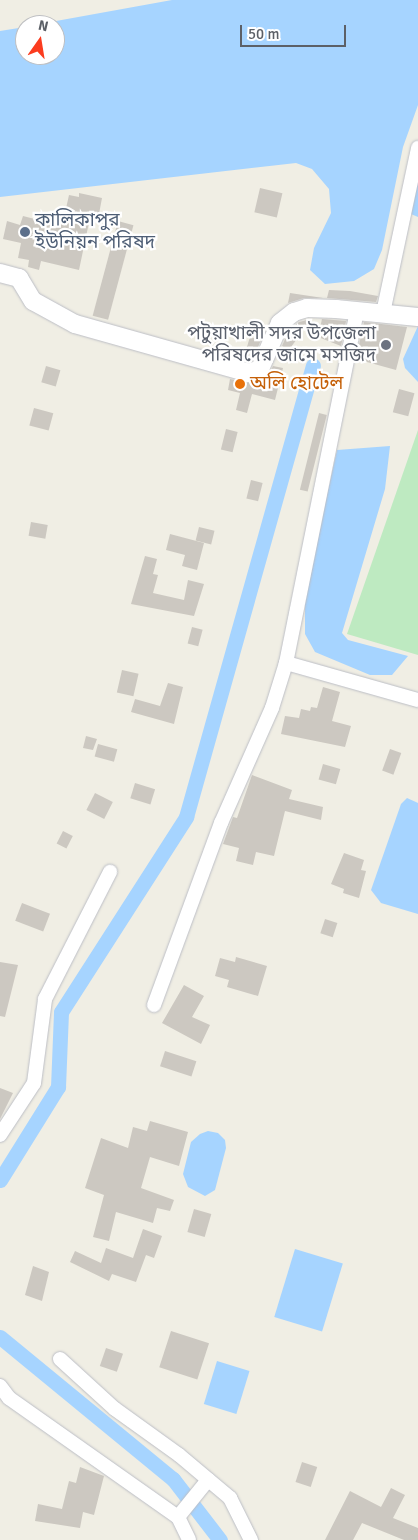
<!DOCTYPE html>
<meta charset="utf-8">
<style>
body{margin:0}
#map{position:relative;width:418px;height:1540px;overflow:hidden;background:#f0eee4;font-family:Signika,"Noto Sans Bengali",sans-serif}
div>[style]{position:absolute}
.green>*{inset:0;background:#beeac1}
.water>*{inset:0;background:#a6d4ff;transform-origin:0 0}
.canal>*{height:15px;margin:-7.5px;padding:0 7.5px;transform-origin:7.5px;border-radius:7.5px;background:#a6d4ff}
.building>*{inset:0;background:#ccc8c1;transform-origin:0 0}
.roads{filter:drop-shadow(0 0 1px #bcbec5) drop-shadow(0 0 1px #bcbec5)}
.minor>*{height:14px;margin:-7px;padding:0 7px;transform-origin:7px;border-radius:7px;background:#fff}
.tertiary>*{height:18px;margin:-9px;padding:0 9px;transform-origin:9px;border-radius:9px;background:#fff}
.dots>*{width:14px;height:14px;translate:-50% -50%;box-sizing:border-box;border:2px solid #fff;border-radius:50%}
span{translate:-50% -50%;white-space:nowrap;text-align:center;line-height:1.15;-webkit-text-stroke:4.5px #fff;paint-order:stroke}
.service-label{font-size:19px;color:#4e5e75}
.left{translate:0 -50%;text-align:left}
.worship-label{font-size:19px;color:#5b616d}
.right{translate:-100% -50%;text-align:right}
.food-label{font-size:19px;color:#c56008}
.north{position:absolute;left:15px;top:15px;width:50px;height:50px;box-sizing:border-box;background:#fff;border:1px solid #bebfc2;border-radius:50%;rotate:13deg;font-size:14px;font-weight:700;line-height:20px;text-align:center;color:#5c6067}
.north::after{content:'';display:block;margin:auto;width:18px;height:22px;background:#fb3c1f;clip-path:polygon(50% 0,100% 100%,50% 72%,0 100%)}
.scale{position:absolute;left:240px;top:25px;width:106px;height:22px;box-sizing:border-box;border:2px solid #5c6067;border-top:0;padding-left:6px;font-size:15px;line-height:18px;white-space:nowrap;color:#5c6067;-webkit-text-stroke:4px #fff;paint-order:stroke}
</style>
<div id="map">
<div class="green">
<div style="clip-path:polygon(418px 430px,418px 655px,347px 634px)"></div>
</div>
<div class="water">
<div style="clip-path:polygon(172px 0,418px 0,418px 105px,403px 147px,382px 250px,374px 269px,354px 281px,325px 284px,310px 270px,314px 248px,331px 213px,329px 189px,312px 169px,296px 163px,0 197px,0 31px,25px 27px,25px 55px,55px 55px,55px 25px,34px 25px)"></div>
<div style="clip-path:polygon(418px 160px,418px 217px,411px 214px)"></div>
<div style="clip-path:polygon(418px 326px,418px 382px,405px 368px,403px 359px)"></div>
<div style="clip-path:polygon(390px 446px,385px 489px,342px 633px,348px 640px,408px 656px,392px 675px,370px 675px,315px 652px,305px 634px,305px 593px,337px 450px)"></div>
<div style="clip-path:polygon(407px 798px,418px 803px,418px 914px,381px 903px,371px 890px,401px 804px)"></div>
<div style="clip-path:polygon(208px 1131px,218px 1133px,225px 1140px,226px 1148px,215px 1190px,205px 1196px,188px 1187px,183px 1174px,191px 1142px,200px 1134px)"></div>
<div style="left:295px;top:1249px;width:50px;height:71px;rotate:17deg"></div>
<div style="left:217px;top:1361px;width:34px;height:45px;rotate:17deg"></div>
</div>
<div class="canal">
<div style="left:0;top:1180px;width:110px;rotate:-58.1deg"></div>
<div style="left:58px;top:1087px;width:75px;rotate:-87.7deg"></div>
<div style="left:61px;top:1012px;width:232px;rotate:-57.3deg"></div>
<div style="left:186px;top:817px;width:469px;rotate:-74.3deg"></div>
<div style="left:0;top:1337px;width:224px;rotate:39.4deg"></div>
<div style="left:173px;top:1479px;width:77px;rotate:52.4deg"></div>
</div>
<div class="building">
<div style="left:260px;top:188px;width:23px;height:25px;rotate:13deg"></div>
<div style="clip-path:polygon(79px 193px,102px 198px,99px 214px,91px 213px,79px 270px,41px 261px,39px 270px,28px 267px,29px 260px,18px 258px,21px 243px,3px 239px,7px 221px,20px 225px,23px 216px,54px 224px,55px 220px,63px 222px,69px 195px,79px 197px)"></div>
<div style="left:118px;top:221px;width:16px;height:98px;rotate:15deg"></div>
<div style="clip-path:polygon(329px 290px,350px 291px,378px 296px,376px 302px,327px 298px)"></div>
<div style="clip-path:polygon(290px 293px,323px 298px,304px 298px,288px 303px)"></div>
<div style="clip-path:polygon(311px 319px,289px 350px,282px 346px,289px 330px,299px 322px)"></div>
<div style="clip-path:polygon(322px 319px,346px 321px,341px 346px,318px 337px)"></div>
<div style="clip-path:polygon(364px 322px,407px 327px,396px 370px,356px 359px)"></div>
<div style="clip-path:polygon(250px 337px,261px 340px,256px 352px,246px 350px)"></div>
<div style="left:229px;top:349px;width:21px;height:7px;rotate:14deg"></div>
<div style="left:46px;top:366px;width:15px;height:17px;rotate:16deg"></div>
<div style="clip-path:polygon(273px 366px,283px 368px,275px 400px,252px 394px,247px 413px,236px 410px,240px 393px,228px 390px,230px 379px,247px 383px,265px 383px)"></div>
<div style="left:399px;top:389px;width:16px;height:24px;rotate:15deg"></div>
<div style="left:34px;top:408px;width:20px;height:18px;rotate:15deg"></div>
<div style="left:319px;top:413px;width:8px;height:79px;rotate:14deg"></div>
<div style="left:226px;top:429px;width:12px;height:21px;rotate:14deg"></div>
<div style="left:251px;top:480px;width:12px;height:19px;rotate:14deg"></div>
<div style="left:31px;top:522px;width:17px;height:14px;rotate:10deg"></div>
<div style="left:199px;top:527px;width:16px;height:14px;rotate:14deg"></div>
<div style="clip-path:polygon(170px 534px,204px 543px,197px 570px,182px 566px,185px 555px,166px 550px)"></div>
<div style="clip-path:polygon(145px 556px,157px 559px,153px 574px,158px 575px,153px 593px,184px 600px,188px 580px,204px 584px,194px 616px,131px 604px)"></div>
<div style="left:192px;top:627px;width:11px;height:17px;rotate:15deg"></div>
<div style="left:122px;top:670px;width:17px;height:23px;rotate:13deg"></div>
<div style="clip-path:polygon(168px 683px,183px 687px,174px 724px,131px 712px,135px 699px,160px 706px)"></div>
<div style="clip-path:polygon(323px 687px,340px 692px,332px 721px,351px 726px,345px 747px,281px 734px,285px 716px,299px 718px,301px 709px,310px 711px,311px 707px,317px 708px)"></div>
<div style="clip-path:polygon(86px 736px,97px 739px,93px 750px,83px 748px)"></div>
<div style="left:98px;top:744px;width:20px;height:13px;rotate:15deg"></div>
<div style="left:390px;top:749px;width:12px;height:23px;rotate:20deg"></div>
<div style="left:323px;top:764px;width:18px;height:16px;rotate:16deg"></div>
<div style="clip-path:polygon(252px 775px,292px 790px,289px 799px,323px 807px,321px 820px,285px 811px,274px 856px,256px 852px,253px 865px,236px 861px,239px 848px,223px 844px,233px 817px,237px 818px)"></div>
<div style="left:135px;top:783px;width:21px;height:16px;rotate:17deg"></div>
<div style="left:95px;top:793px;width:20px;height:19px;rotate:27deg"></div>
<div style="left:63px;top:831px;width:11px;height:14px;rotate:27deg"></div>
<div style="clip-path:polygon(344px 853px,364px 860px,361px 870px,366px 871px,359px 898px,343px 893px,344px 889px,331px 884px)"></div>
<div style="left:22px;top:903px;width:30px;height:19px;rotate:21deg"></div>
<div style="left:325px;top:919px;width:13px;height:15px;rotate:18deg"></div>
<div style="clip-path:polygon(236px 957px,267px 966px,258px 996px,227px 987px,229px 980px,215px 976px,220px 958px,235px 962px)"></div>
<div style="clip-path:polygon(0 962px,18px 965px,5px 1017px,0 1016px)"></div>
<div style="clip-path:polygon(184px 985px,204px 996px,192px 1017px,210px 1025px,201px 1044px,162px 1023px)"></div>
<div style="left:165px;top:1051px;width:33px;height:16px;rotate:18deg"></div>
<div style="clip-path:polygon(0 1088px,13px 1093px,0 1119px)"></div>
<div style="clip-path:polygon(150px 1121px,188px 1132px,179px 1166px,150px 1157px,141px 1188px,174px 1200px,170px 1211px,157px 1208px,153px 1223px,116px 1212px,109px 1241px,93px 1237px,104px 1195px,85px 1188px,101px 1138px,128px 1148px,133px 1127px,147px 1131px)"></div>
<div style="left:194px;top:1209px;width:18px;height:24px;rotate:16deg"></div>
<div style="clip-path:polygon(143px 1229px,162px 1236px,154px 1258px,146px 1255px,136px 1282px,112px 1274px,109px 1281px,70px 1262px,75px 1251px,101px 1263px,106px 1248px,133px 1258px)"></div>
<div style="clip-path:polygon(33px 1266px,49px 1272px,42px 1301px,25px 1295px)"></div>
<div style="left:171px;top:1331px;width:40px;height:38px;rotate:18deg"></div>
<div style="left:106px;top:1348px;width:18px;height:19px;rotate:19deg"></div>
<div style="left:302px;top:1462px;width:16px;height:21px;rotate:18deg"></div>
<div style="clip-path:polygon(80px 1467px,104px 1476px,94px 1515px,83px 1512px,80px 1528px,35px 1521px,38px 1504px,62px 1509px,69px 1481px,76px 1483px)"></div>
<div style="clip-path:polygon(391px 1488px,405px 1495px,393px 1518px,418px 1528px,418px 1540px,404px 1540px,362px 1523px,353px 1540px,325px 1540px,350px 1491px,381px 1507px)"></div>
</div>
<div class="roads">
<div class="minor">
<div style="left:383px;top:313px;width:169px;rotate:-78deg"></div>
<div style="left:286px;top:663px;width:137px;rotate:15.7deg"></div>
<div style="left:154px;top:1005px;width:194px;rotate:-69.8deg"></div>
<div style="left:221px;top:823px;width:126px;rotate:-66.1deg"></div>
<div style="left:272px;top:708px;width:47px;rotate:-72.7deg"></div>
<div style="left:286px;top:663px;width:359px;rotate:-78.6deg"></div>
<div style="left:0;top:1135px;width:62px;rotate:-56.8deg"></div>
<div style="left:34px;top:1083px;width:85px;rotate:-82.5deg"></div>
<div style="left:45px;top:999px;width:143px;rotate:-62.9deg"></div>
<div style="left:60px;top:1359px;width:74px;rotate:42.3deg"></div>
<div style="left:115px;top:1409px;width:79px;rotate:35.7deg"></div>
<div style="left:179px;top:1455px;width:67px;rotate:40.1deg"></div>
<div style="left:230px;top:1498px;width:47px;rotate:63.4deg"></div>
<div style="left:0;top:1386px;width:15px;rotate:53deg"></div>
<div style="left:9px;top:1398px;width:207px;rotate:35.2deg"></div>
<div style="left:178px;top:1517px;width:25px;rotate:64deg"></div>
<div style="left:178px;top:1517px;width:48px;rotate:-51deg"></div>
</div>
<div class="tertiary">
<div style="left:0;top:273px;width:20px;rotate:15deg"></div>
<div style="left:19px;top:278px;width:27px;rotate:59deg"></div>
<div style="left:33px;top:301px;width:48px;rotate:28.7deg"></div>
<div style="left:75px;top:324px;width:181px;rotate:15.7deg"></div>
<div style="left:249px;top:373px;width:12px;rotate:-20deg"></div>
<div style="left:260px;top:369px;width:50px;rotate:-66.5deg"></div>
<div style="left:280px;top:323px;width:18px;rotate:-38deg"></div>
<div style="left:294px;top:312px;width:14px;rotate:-17deg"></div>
<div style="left:307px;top:308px;width:29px;rotate:2deg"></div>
<div style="left:336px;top:309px;width:82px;rotate:5.6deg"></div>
</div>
</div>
<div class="dots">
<div style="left:25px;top:232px;background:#5c6f8a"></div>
<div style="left:386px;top:345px;background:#6b7280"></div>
<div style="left:240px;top:384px;background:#e8710a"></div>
</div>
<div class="service-label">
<span class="left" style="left:35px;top:232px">কালিকাপুর<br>ইউনিয়ন পরিষদ</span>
</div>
<div class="worship-label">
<span class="right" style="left:376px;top:345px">পটুয়াখালী সদর উপজেলা<br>পরিষদের জামে মসজিদ</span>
</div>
<div class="food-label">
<span class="left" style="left:250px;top:384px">অলি হোটেল</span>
</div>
<div class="north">N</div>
<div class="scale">50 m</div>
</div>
